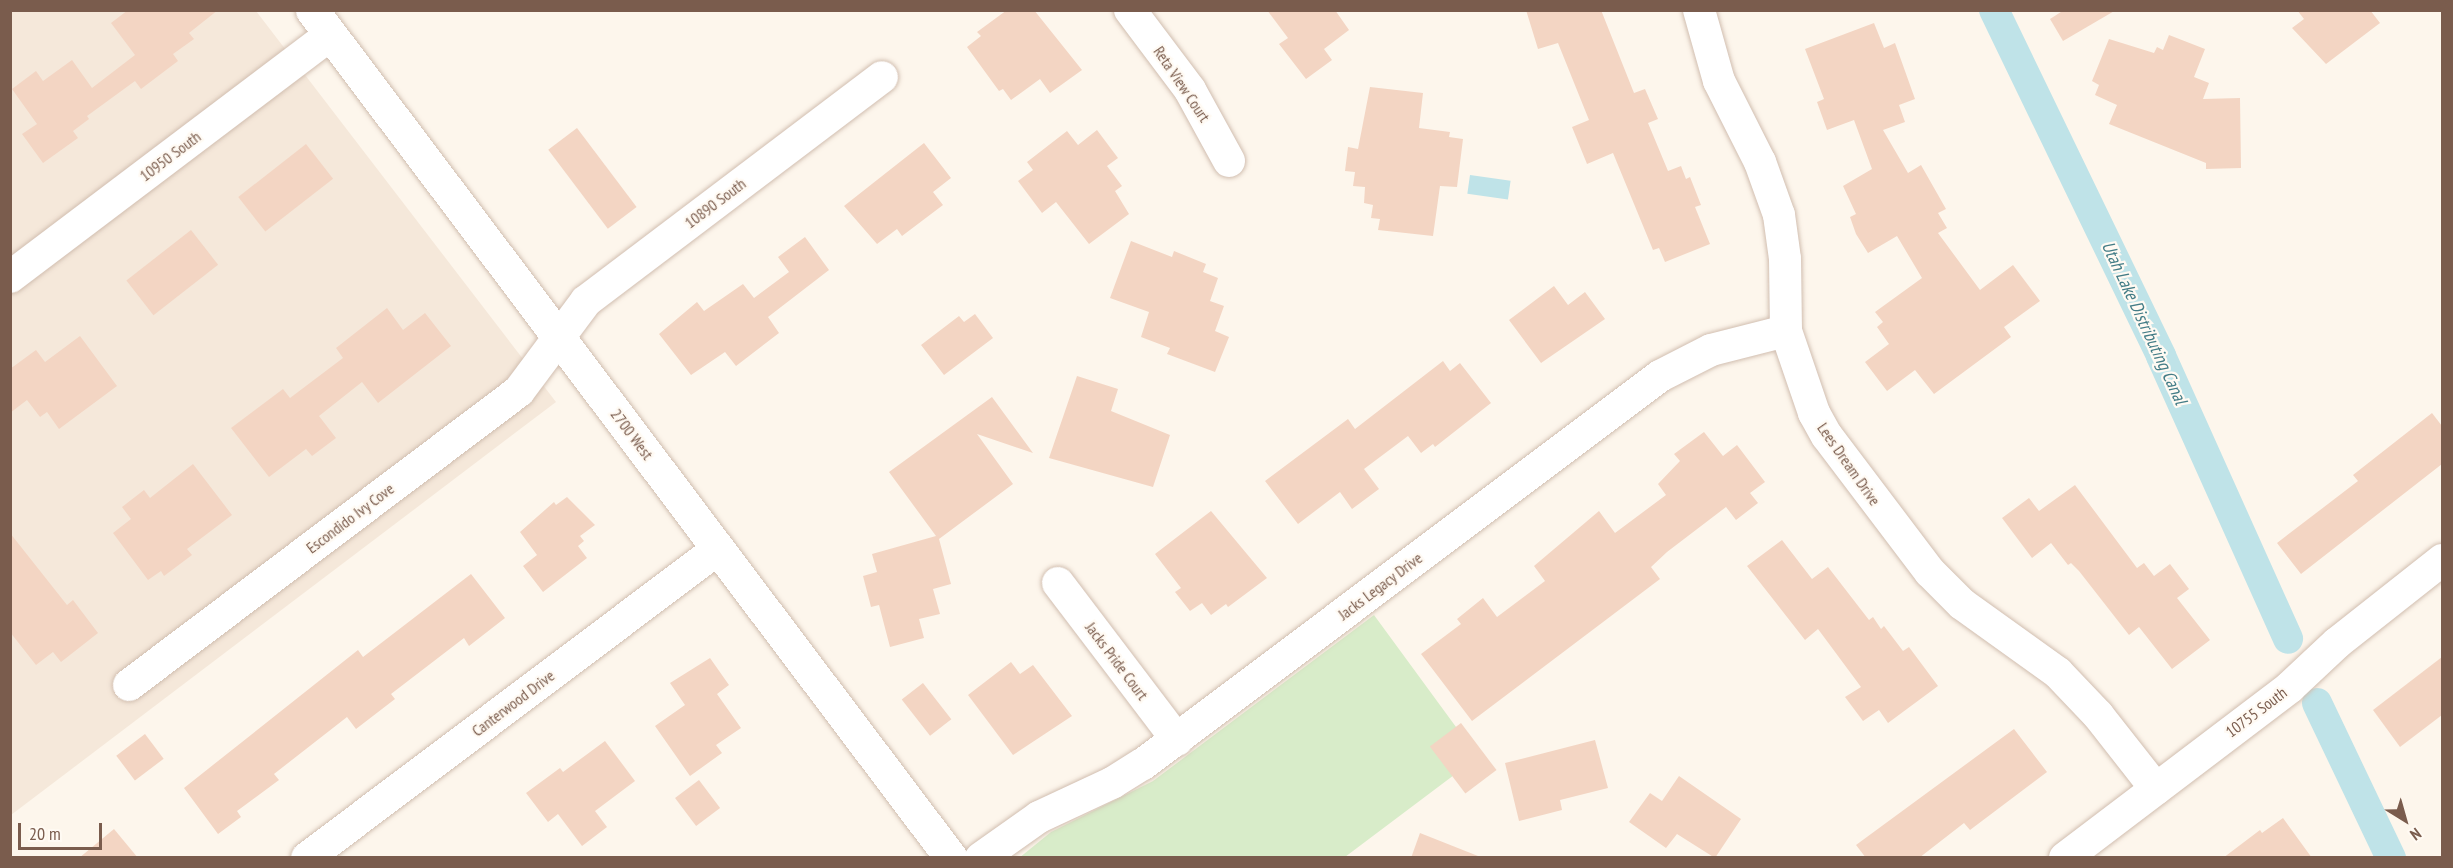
<!DOCTYPE html>
<style>
body{margin:0}
#map{position:relative;width:2453px;height:868px;overflow:hidden;background:#fdf6ec;font-family:"PT Sans Narrow",sans-serif}
div>[style]{position:absolute}
.residential>*{inset:0;background:#f5e8da}
.green>*{inset:0;background:#d8ecc9}
.water>*{inset:0;background:#bfe3e8;transform-origin:0 0}
.canal>*{height:30px;margin:-15px;padding:0 15px;transform-origin:15px;border-radius:15px;background:#bfe3e8}
.building>*{inset:0;background:#f3d5c3;transform-origin:0 0}
.roads{filter:drop-shadow(0 0 2px #d1beb0) drop-shadow(0 0 2px #d1beb0)}
.street>*{height:32px;margin:-16px;padding:0 16px;transform-origin:16px;border-radius:16px;background:#fff}
.secondary>*{height:33px;margin:-16.5px;padding:0 16.5px;transform-origin:16.5px;border-radius:16.5px;background:#fff}
span{translate:-50% -50%;white-space:nowrap;text-align:center;line-height:1.15;-webkit-text-stroke:4.5px #fffaf3;paint-order:stroke}
.street-label{font-size:16px;color:#7a5c4d}
.water-label{font-size:18px;color:#437c86;font-style:italic}
.frame{position:absolute;inset:0;border:12px solid #7a5c4d;pointer-events:none}
.north{position:absolute;left:2375px;top:790px;width:60px;height:60px;-webkit-text-stroke:4px #fffaf3;paint-order:stroke;rotate:143deg;font-size:16px;font-weight:700;line-height:24px;text-align:center;color:#7a5c4d}
.north::after{content:'';display:block;margin:auto;width:21px;height:27px;background:#7a5c4d;clip-path:polygon(50% 0,100% 100%,50% 72%,0 100%)}
.scale{position:absolute;left:18px;top:823px;width:84px;height:27px;box-sizing:border-box;border:3px solid #7a5c4d;border-top:0;padding-left:8px;font-size:18px;line-height:21px;white-space:nowrap;color:#7a5c4d;-webkit-text-stroke:4px #fffaf3;paint-order:stroke}
</style>
<div id="map">
<div class="residential">
<div style="clip-path:polygon(11px 11px,256px 11px,556px 402px,11px 815px)"></div>
</div>
<div class="green">
<div style="clip-path:polygon(1374px 615px,1478px 757px,1345px 857px,1019px 858px,1051px 832px,1153px 781px)"></div>
</div>
<div class="water">
<div style="left:1470px;top:175px;width:41px;height:19px;rotate:8deg"></div>
</div>
<div class="canal">
<div style="left:1994px;top:10px;width:384px;rotate:64.2deg"></div>
<div style="left:2161px;top:356px;width:310px;rotate:65.8deg"></div>
<div style="left:2317px;top:703px;width:172px;rotate:64.5deg"></div>
</div>
<div class="building">
<div style="clip-path:polygon(128px 10px,218px 10px,189px 33px,194px 39px,173px 54px,178px 61px,141px 89px,135px 81px,87px 116px,89px 119px,73px 131px,78px 138px,43px 163px,22px 134px,37px 124px,12px 89px,36px 71px,43px 81px,72px 60px,92px 88px,135px 55px,111px 23px)"></div>
<div style="clip-path:polygon(1007px 10px,1034px 10px,1082px 70px,1050px 93px,1040px 79px,1011px 100px,1003px 89px,999px 91px,967px 47px,981px 36px,977px 32px)"></div>
<div style="clip-path:polygon(1267px 10px,1335px 10px,1349px 30px,1324px 49px,1332px 60px,1306px 79px,1279px 44px,1288px 38px)"></div>
<div style="clip-path:polygon(1526px 10px,1601px 10px,1634px 93px,1645px 89px,1658px 119px,1648px 123px,1668px 171px,1681px 166px,1686px 179px,1690px 177px,1701px 205px,1695px 207px,1710px 244px,1665px 262px,1659px 248px,1653px 250px,1613px 153px,1587px 164px,1572px 127px,1589px 120px,1558px 43px,1538px 49px)"></div>
<div style="clip-path:polygon(2064px 10px,2116px 10px,2063px 41px,2050px 19px)"></div>
<div style="clip-path:polygon(2297px 10px,2370px 10px,2380px 23px,2326px 64px,2292px 28px,2304px 19px)"></div>
<div style="clip-path:polygon(1874px 23px,1884px 48px,1895px 43px,1915px 99px,1899px 105px,1905px 122px,1883px 130px,1908px 173px,1921px 165px,1946px 209px,1938px 213px,1947px 228px,1938px 233px,1980px 290px,2013px 265px,2040px 301px,2004px 327px,2011px 337px,1934px 394px,1915px 370px,1887px 391px,1865px 362px,1889px 344px,1877px 327px,1883px 322px,1875px 312px,1922px 278px,1897px 236px,1868px 253px,1856px 234px,1850px 217px,1856px 214px,1843px 186px,1872px 169px,1854px 120px,1827px 130px,1817px 102px,1824px 99px,1805px 49px)"></div>
<div style="clip-path:polygon(2169px 35px,2205px 49px,2194px 77px,2209px 83px,2203px 99px,2240px 98px,2241px 168px,2206px 169px,2206px 163px,2109px 124px,2117px 105px,2095px 95px,2099px 85px,2092px 81px,2109px 39px,2154px 53px,2157px 47px,2163px 50px)"></div>
<div style="clip-path:polygon(1370px 87px,1423px 93px,1419px 128px,1450px 132px,1449px 137px,1463px 139px,1457px 187px,1440px 186px,1433px 236px,1378px 230px,1380px 219px,1371px 218px,1373px 205px,1364px 203px,1365px 187px,1353px 186px,1355px 172px,1345px 171px,1348px 147px,1358px 149px)"></div>
<div style="left:577px;top:128px;width:99px;height:36px;rotate:53deg"></div>
<div style="clip-path:polygon(1097px 130px,1118px 158px,1107px 166px,1122px 186px,1115px 191px,1129px 214px,1089px 244px,1056px 202px,1042px 213px,1018px 181px,1033px 170px,1027px 162px,1067px 131px,1078px 145px)"></div>
<div style="clip-path:polygon(924px 143px,951px 178px,933px 192px,943px 205px,902px 236px,897px 229px,877px 244px,844px 206px)"></div>
<div style="left:306px;top:144px;width:44px;height:86px;rotate:52deg"></div>
<div style="left:191px;top:230px;width:44px;height:82px;rotate:52deg"></div>
<div style="clip-path:polygon(805px 237px,829px 270px,768px 317px,779px 333px,736px 366px,725px 352px,691px 375px,659px 334px,697px 302px,704px 311px,743px 284px,754px 298px,789px 272px,778px 257px)"></div>
<div style="clip-path:polygon(1131px 241px,1172px 257px,1174px 251px,1206px 264px,1203px 272px,1218px 278px,1210px 301px,1224px 306px,1215px 331px,1229px 337px,1215px 372px,1167px 354px,1170px 348px,1141px 337px,1149px 312px,1110px 298px)"></div>
<div style="clip-path:polygon(1554px 286px,1568px 305px,1585px 292px,1605px 319px,1541px 363px,1509px 320px)"></div>
<div style="clip-path:polygon(387px 308px,403px 330px,425px 313px,451px 346px,378px 403px,362px 382px,319px 416px,336px 438px,312px 456px,306px 449px,269px 477px,231px 428px,283px 389px,290px 398px,343px 358px,336px 348px)"></div>
<div style="clip-path:polygon(975px 314px,993px 338px,944px 375px,921px 345px,959px 316px,964px 322px)"></div>
<div style="clip-path:polygon(80px 336px,117px 386px,59px 429px,47px 412px,40px 417px,27px 400px,10px 413px,10px 369px,36px 350px,45px 362px)"></div>
<div style="clip-path:polygon(1443px 361px,1450px 371px,1460px 363px,1491px 403px,1435px 447px,1433px 444px,1421px 453px,1408px 436px,1364px 469px,1379px 489px,1352px 509px,1340px 492px,1298px 524px,1265px 481px,1348px 419px,1355px 429px)"></div>
<div style="clip-path:polygon(1077px 376px,1118px 389px,1111px 411px,1170px 435px,1153px 487px,1049px 458px)"></div>
<div style="clip-path:polygon(992px 397px,1033px 453px,977px 434px,1013px 484px,939px 539px,951px 584px,933px 589px,940px 614px,919px 619px,924px 638px,890px 647px,879px 605px,871px 607px,863px 576px,877px 572px,872px 554px,936px 536px,889px 472px)"></div>
<div style="clip-path:polygon(2432px 413px,2442px 426px,2442px 464px,2301px 574px,2277px 543px,2358px 481px,2353px 475px)"></div>
<div style="clip-path:polygon(1704px 432px,1723px 456px,1737px 445px,1765px 482px,1750px 493px,1758px 503px,1736px 520px,1726px 507px,1667px 552px,1651px 567px,1660px 579px,1472px 721px,1421px 654px,1461px 624px,1457px 619px,1483px 598px,1497px 617px,1545px 581px,1534px 566px,1599px 511px,1615px 533px,1666px 495px,1658px 484px,1680px 461px,1674px 454px)"></div>
<div style="clip-path:polygon(193px 464px,232px 515px,187px 549px,192px 555px,164px 576px,161px 571px,148px 580px,113px 533px,131px 519px,122px 507px,144px 490px,150px 498px)"></div>
<div style="clip-path:polygon(2075px 485px,2137px 568px,2144px 563px,2154px 576px,2170px 564px,2189px 589px,2177px 598px,2210px 640px,2172px 669px,2139px 627px,2129px 635px,2079px 571px,2071px 563px,2068px 565px,2051px 543px,2032px 558px,2002px 518px,2029px 498px,2039px 511px)"></div>
<div style="clip-path:polygon(567px 497px,595px 525px,580px 536px,584px 541px,578px 546px,587px 558px,543px 592px,523px 566px,537px 555px,520px 532px,554px 502px,556px 505px)"></div>
<div style="clip-path:polygon(1211px 511px,1267px 578px,1228px 607px,1226px 604px,1211px 615px,1202px 603px,1190px 611px,1175px 592px,1181px 588px,1155px 554px)"></div>
<div style="clip-path:polygon(10px 533px,67px 605px,73px 600px,98px 633px,61px 662px,53px 652px,36px 665px,10px 632px)"></div>
<div style="clip-path:polygon(1782px 540px,1812px 579px,1828px 567px,1869px 620px,1873px 617px,1881px 629px,1884px 626px,1903px 651px,1909px 647px,1938px 686px,1888px 723px,1879px 710px,1863px 721px,1845px 697px,1861px 687px,1818px 629px,1805px 640px,1747px 566px)"></div>
<div style="clip-path:polygon(471px 574px,505px 618px,469px 646px,464px 638px,391px 694px,395px 699px,356px 729px,347px 717px,274px 774px,279px 780px,237px 811px,241px 817px,218px 834px,184px 788px,358px 650px,363px 657px)"></div>
<div style="clip-path:polygon(2442px 657px,2442px 715px,2400px 747px,2373px 710px)"></div>
<div style="clip-path:polygon(710px 658px,729px 685px,717px 694px,741px 728px,716px 745px,722px 753px,690px 776px,655px 726px,685px 705px,670px 683px)"></div>
<div style="clip-path:polygon(1011px 662px,1020px 674px,1033px 665px,1072px 716px,1013px 755px,968px 695px)"></div>
<div style="left:923px;top:683px;width:46px;height:27px;rotate:52deg"></div>
<div style="left:1461px;top:723px;width:59px;height:39px;rotate:53deg"></div>
<div style="clip-path:polygon(2014px 729px,2047px 772px,1970px 830px,1964px 823px,1919px 858px,1866px 858px,1856px 845px)"></div>
<div style="left:145px;top:734px;width:31px;height:36px;rotate:53deg"></div>
<div style="clip-path:polygon(1595px 740px,1608px 788px,1560px 800px,1562px 810px,1519px 821px,1505px 763px)"></div>
<div style="clip-path:polygon(605px 741px,635px 781px,595px 811px,607px 827px,582px 846px,558px 814px,548px 822px,526px 793px,560px 768px,563px 772px)"></div>
<div style="clip-path:polygon(1679px 776px,1741px 819px,1715px 858px,1677px 834px,1666px 848px,1629px 822px,1650px 793px,1662px 801px)"></div>
<div style="left:699px;top:780px;width:35px;height:30px;rotate:53deg"></div>
<div style="clip-path:polygon(2283px 818px,2312px 858px,2223px 858px,2260px 830px,2262px 833px)"></div>
<div style="clip-path:polygon(114px 829px,138px 858px,79px 858px)"></div>
<div style="clip-path:polygon(1420px 833px,1478px 856px,1478px 858px,1411px 858px)"></div>
</div>
<div class="roads">
<div class="street">
<div style="left:1130px;top:10px;width:100px;rotate:53.1deg"></div>
<div style="left:1190px;top:90px;width:81px;rotate:61.2deg"></div>
<div style="left:1699px;top:10px;width:74px;rotate:74.3deg"></div>
<div style="left:1719px;top:81px;width:91px;rotate:63.2deg"></div>
<div style="left:1760px;top:162px;width:56px;rotate:70.3deg"></div>
<div style="left:1779px;top:215px;width:44px;rotate:82.2deg"></div>
<div style="left:1785px;top:259px;width:72px;rotate:89.2deg"></div>
<div style="left:1786px;top:331px;width:87px;rotate:71.1deg"></div>
<div style="left:1814px;top:413px;width:26px;rotate:61deg"></div>
<div style="left:1827px;top:436px;width:171px;rotate:52.9deg"></div>
<div style="left:1930px;top:572px;width:45px;rotate:45deg"></div>
<div style="left:1962px;top:604px;width:118px;rotate:35.7deg"></div>
<div style="left:2058px;top:673px;width:58px;rotate:46.4deg"></div>
<div style="left:2098px;top:715px;width:94px;rotate:51.9deg"></div>
<div style="left:10px;top:277px;width:401px;rotate:-37.1deg"></div>
<div style="left:1058px;top:583px;width:197px;rotate:52.8deg"></div>
<div style="left:129px;top:685px;width:488px;rotate:-37deg"></div>
<div style="left:519px;top:391px;width:112px;rotate:-53.3deg"></div>
<div style="left:586px;top:301px;width:371px;rotate:-37.1deg"></div>
<div style="left:307px;top:858px;width:514px;rotate:-36.94deg"></div>
<div style="left:981px;top:858px;width:71px;rotate:-35.3deg"></div>
<div style="left:1039px;top:817px;width:81px;rotate:-25deg"></div>
<div style="left:1112px;top:783px;width:36px;rotate:-32deg"></div>
<div style="left:1143px;top:764px;width:646px;rotate:-36.89deg"></div>
<div style="left:1660px;top:376px;width:57px;rotate:-27deg"></div>
<div style="left:1711px;top:350px;width:77px;rotate:-14.2deg"></div>
<div style="left:2065px;top:858px;width:283px;rotate:-37.2deg"></div>
<div style="left:2290px;top:687px;width:64px;rotate:-43.1deg"></div>
<div style="left:2337px;top:643px;width:134px;rotate:-38.3deg"></div>
</div>
<div class="secondary">
<div style="left:312px;top:10px;width:1062px;rotate:53deg"></div>
</div>
</div>
<div class="street-label">
<span style="left:1182px;top:84px;rotate:56deg">Reta View Court</span>
<span style="left:170px;top:156px;rotate:-37deg">10950 South</span>
<span style="left:715px;top:203px;rotate:-37deg">10890 South</span>
<span style="left:632px;top:434px;rotate:53deg">2700 West</span>
<span style="left:1849px;top:464px;rotate:55deg">Lees Dream Drive</span>
<span style="left:350px;top:518px;rotate:-37deg">Escondido Ivy Cove</span>
<span style="left:1380px;top:586px;rotate:-37deg">Jacks Legacy Drive</span>
<span style="left:1117px;top:661px;rotate:53deg">Jacks Pride Court</span>
<span style="left:513px;top:703px;rotate:-37deg">Canterwood Drive</span>
<span style="left:2256px;top:712px;rotate:-37deg">10755 South</span>
</div>
<div class="water-label">
<span style="left:2144px;top:323px;rotate:65deg">Utah Lake Distributing Canal</span>
</div>
<div class="frame"></div>
<div class="north">N</div>
<div class="scale">20 m</div>
</div>
